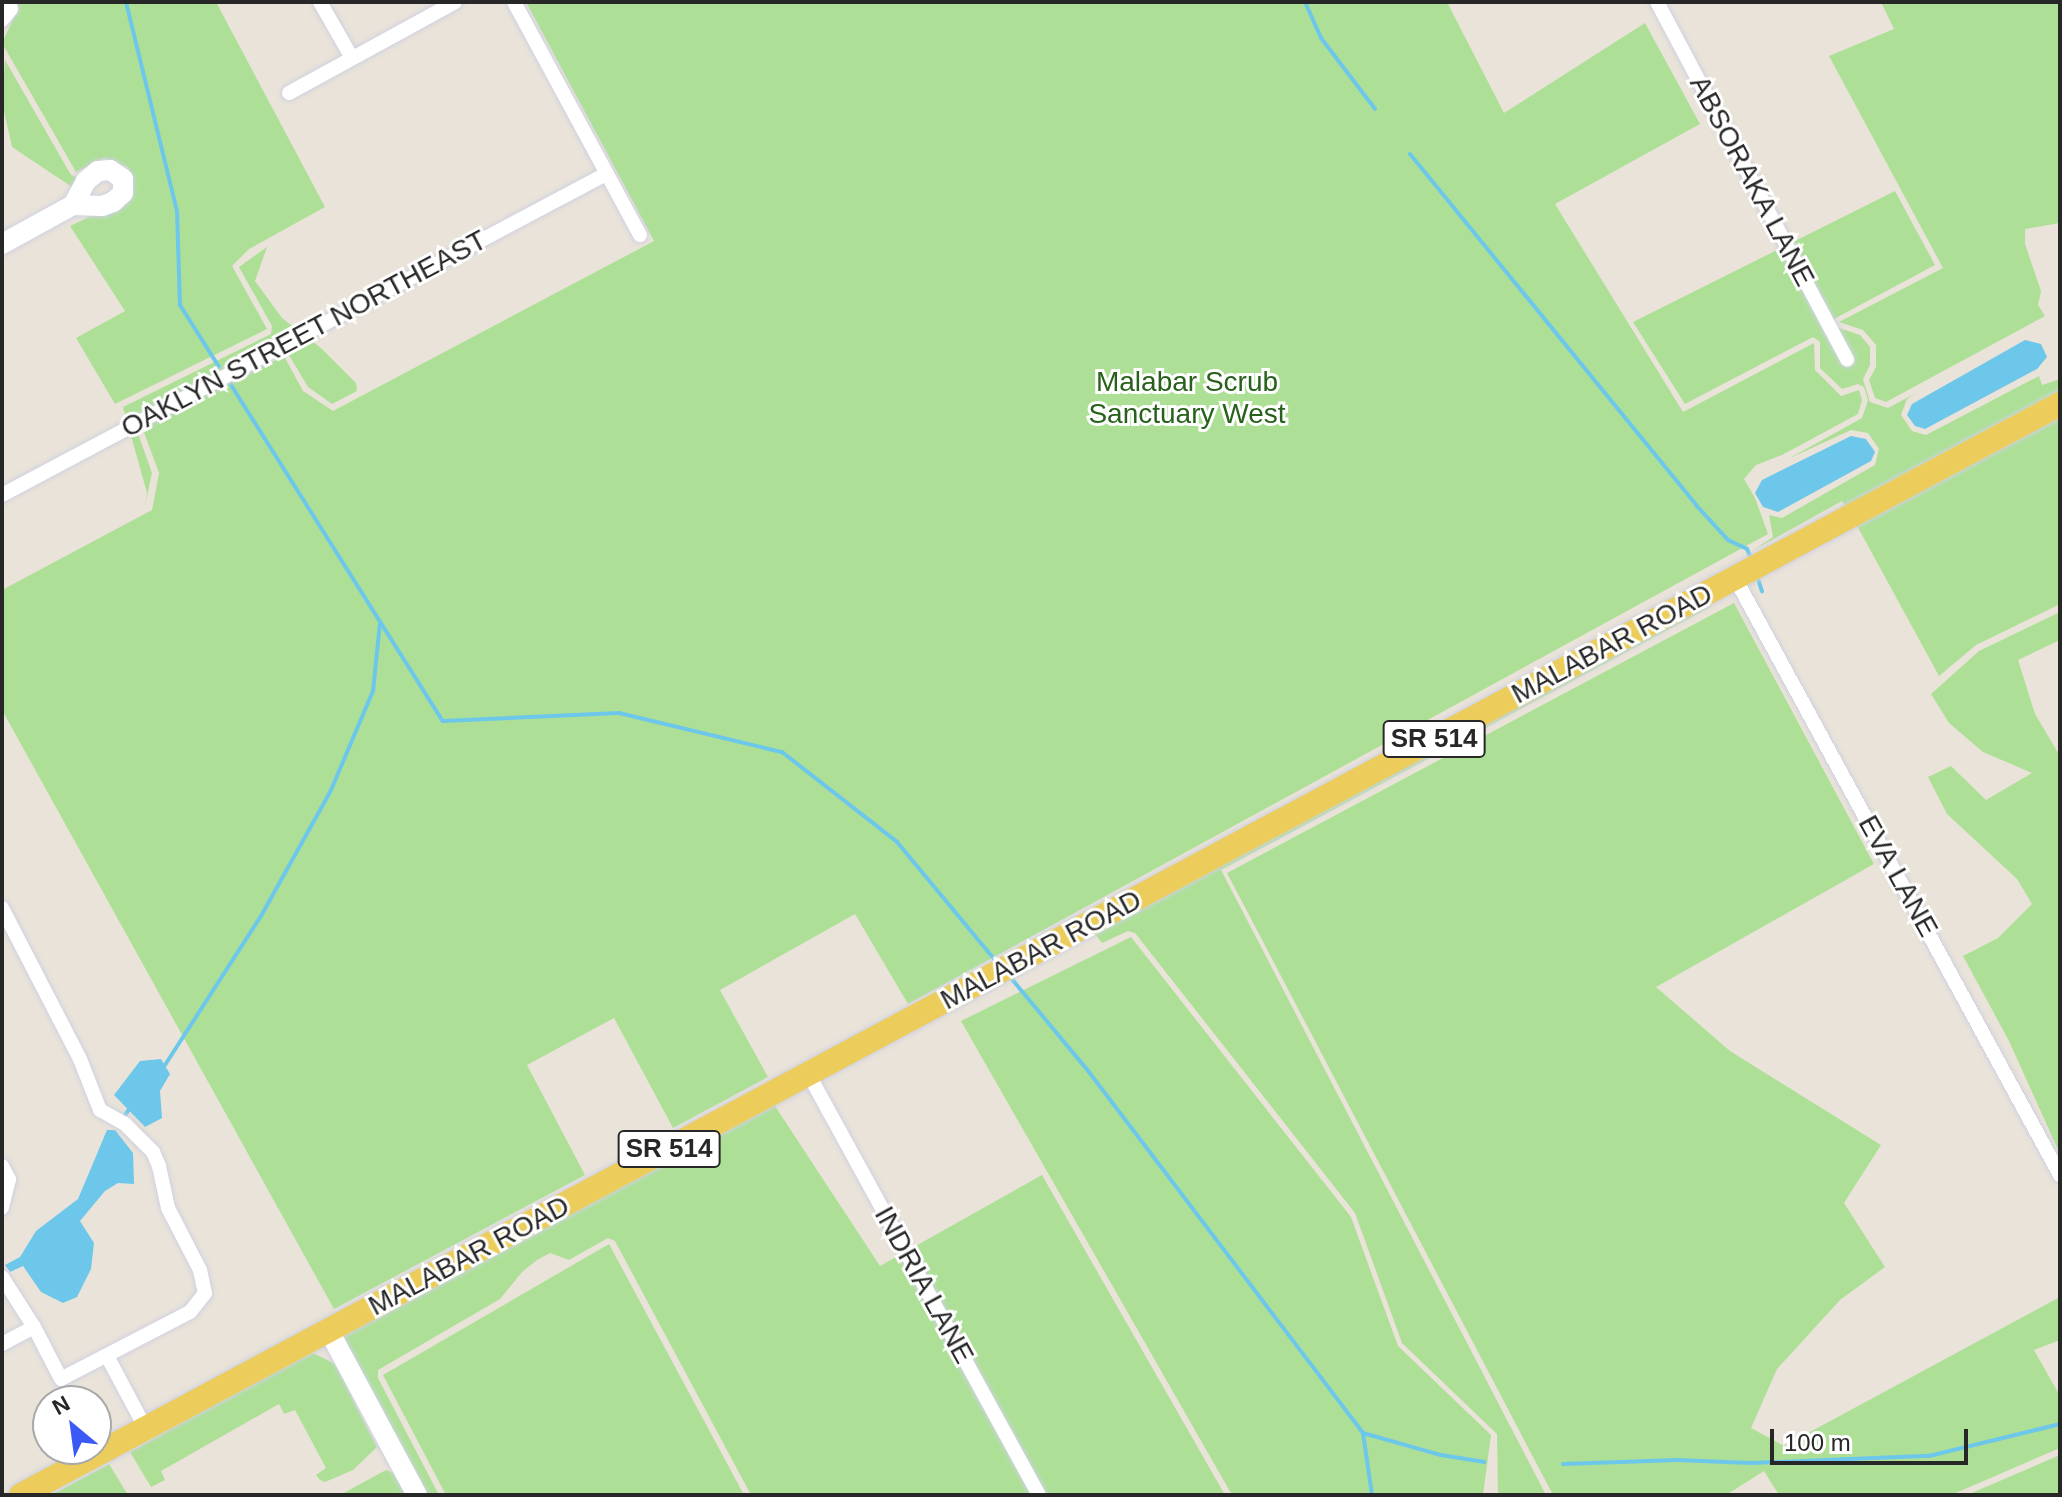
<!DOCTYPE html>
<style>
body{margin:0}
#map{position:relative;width:2062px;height:1497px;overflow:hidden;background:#eae3d9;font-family:Arial,sans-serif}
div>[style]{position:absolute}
.green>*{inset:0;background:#ade096}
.water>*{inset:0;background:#6dc7ea}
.stream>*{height:4px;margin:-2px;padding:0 2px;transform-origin:2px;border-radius:2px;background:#6dc7ea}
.roads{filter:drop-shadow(0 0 2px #ced1e0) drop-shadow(0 0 2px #ced1e0)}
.street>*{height:14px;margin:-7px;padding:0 7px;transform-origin:7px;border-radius:7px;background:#fff}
.secondary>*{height:20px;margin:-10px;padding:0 10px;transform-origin:10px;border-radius:10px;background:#fff}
.primary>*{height:24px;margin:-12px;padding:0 12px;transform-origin:12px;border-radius:12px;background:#eccd5b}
span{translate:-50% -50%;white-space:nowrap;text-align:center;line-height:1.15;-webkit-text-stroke:6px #fff;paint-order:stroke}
.shield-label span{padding:2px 6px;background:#fff;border:2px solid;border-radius:6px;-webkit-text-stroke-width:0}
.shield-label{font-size:26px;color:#272727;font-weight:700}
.street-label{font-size:28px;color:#272727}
.park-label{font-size:28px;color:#28611b}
.frame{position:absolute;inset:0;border:4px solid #272727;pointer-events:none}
.north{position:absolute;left:32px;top:1385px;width:80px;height:80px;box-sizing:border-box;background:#fff;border:2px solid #a9a9a9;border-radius:50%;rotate:331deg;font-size:22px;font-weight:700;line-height:32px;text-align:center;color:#272727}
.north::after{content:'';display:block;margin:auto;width:28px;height:36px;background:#3b5af5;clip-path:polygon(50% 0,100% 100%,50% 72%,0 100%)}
.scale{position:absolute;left:1770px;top:1429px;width:198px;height:36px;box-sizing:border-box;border:4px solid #272727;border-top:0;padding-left:10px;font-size:24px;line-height:28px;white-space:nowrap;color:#272727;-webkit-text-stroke:6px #fff;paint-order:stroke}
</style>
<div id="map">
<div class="green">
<div style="clip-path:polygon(17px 2px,216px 2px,325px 207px,249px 249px,232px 266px,267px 329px,115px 404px,76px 338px,125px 311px,70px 226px,127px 199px,134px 187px,128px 167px,104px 158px,76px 172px,2px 43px,18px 9px)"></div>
<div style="clip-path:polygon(526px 2px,1447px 2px,1504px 113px,1645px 23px,1700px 124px,1555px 204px,1683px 412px,1814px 343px,1815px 370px,1841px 396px,1859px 390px,1862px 400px,1858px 414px,1782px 455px,1756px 465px,1744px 479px,1755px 498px,1768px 534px,908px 1004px,855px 914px,720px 990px,768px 1077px,673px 1128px,614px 1018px,527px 1065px,585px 1175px,334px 1309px,2px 710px,2px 590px,152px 510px,159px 473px,142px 427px,284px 356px,303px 391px,333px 411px,654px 241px)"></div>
<div style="clip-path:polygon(1881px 2px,2060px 2px,2060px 223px,2025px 229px,2025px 244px,2041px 291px,2038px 305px,2045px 316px,1886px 402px,1875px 398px,1869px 380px,1876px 367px,1876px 345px,1863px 330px,1839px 322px,1943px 268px,1829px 56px,1894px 29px)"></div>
<div style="clip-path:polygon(5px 60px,71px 175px,79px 178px,72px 187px,12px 147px,2px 102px)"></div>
<div style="clip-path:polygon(1895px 191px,1935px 265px,1834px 319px,1836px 327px,1860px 335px,1870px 347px,1870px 365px,1863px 379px,1870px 402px,1888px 408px,1918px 392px,1907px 399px,1901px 415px,1912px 431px,1926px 435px,2039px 376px,2042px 385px,2060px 379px,2060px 395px,1847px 509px,1842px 501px,1752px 551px,1773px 537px,1769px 515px,1782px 518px,1875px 465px,1879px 449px,1868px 433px,1851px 430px,1788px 459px,1862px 418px,1868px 400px,1864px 387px,1858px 384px,1842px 389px,1820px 368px,1820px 342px,1813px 337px,1685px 404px,1633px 322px)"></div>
<div style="clip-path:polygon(267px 247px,255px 281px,282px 318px,321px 348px,356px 383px,357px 391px,332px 404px,308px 387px,286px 350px,136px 428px,152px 473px,145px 506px,147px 493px,123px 407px,271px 334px,272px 326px,239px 267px)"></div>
<div style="clip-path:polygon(2060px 413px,2060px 604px,1976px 645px,1939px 676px,1855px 522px)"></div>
<div style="clip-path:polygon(1734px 603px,1874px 864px,1656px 987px,1730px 1051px,1881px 1145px,1844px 1203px,1885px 1267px,1840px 1300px,1777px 1369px,1751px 1428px,1784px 1446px,2060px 1297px,2060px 1340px,2034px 1350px,2060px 1396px,2060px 1448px,1951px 1495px,1779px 1495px,1764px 1471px,1726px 1495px,1553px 1495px,1227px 873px)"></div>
<div style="clip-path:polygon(1712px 606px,1221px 870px,1546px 1495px,1498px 1495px,1497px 1434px,1402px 1343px,1355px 1213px,1135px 933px,1128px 931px,1102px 943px,1093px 931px,1668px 622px)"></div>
<div style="clip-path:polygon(2060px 612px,2060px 640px,2018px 660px,2035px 714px,2060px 756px,2060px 1154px,2009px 1041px,1963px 956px,1998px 938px,2032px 904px,2017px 879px,1947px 814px,1928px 777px,1951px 766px,1986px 800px,2032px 773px,1983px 752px,1949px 723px,1931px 694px,1979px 651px)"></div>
<div style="clip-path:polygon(1131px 937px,1351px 1217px,1398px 1346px,1491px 1435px,1483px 1495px,1232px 1495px,961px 1021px)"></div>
<div style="clip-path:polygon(773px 1103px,880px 1266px,1042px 1175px,1225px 1495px,751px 1495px,615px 1241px,608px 1238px,569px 1260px,550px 1253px,537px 1260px,522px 1272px,500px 1299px,378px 1370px,378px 1378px,439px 1495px,425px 1495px,338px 1334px)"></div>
<div style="clip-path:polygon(609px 1244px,744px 1495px,446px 1495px,383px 1375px)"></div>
<div style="clip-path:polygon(313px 1353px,335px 1364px,377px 1447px,353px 1470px,325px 1482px,320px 1480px,316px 1475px,326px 1468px,295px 1410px,284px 1414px,279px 1404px,161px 1471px,165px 1480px,151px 1487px,130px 1452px,268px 1374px)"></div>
<div style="clip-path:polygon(2060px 1455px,2060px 1495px,1967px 1495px)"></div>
<div style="clip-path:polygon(109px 1464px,128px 1495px,51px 1495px)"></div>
<div style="clip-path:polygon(386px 1470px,396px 1474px,406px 1495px,340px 1495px)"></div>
</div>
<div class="water">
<div style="clip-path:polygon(2025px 340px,2041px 344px,2047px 357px,2037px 369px,1925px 429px,1915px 426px,1907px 415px,1912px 404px)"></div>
<div style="clip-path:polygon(1851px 436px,1866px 439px,1875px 452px,1871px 461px,1778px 512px,1763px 507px,1755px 493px,1762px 480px)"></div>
<div style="clip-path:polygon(161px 1059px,170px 1074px,160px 1091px,162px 1118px,145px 1127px,114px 1095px,140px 1061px)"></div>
<div style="clip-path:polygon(107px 1130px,115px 1130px,133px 1153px,134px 1184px,118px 1183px,105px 1191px,80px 1221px,94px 1243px,91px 1269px,77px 1297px,63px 1303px,41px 1292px,23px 1266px,10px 1272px,5px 1265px,20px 1257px,36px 1231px,78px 1199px)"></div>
</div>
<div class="stream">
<div style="left:126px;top:2px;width:215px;rotate:76.3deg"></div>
<div style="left:177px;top:211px;width:94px;rotate:88.2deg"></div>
<div style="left:180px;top:305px;width:73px;rotate:57.8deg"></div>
<div style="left:1305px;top:2px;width:39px;rotate:66deg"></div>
<div style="left:1321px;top:38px;width:89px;rotate:52.7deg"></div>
<div style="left:1410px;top:154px;width:453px;rotate:50.8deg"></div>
<div style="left:1696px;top:505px;width:47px;rotate:47.6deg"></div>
<div style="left:1728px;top:540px;width:21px;rotate:25deg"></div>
<div style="left:1747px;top:549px;width:8px;rotate:67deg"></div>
<div style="left:231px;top:385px;width:397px;rotate:57.8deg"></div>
<div style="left:443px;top:721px;width:176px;rotate:-2.6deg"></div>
<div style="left:619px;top:713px;width:168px;rotate:13.5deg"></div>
<div style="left:782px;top:752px;width:146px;rotate:38deg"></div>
<div style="left:897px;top:842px;width:153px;rotate:50.3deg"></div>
<div style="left:1758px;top:579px;width:13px;rotate:72deg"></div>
<div style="left:1011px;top:978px;width:122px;rotate:50.3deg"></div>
<div style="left:1089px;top:1072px;width:453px;rotate:52.8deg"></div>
<div style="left:1363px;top:1433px;width:63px;rotate:81.7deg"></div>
<div style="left:165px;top:1065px;width:177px;rotate:-57.2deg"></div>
<div style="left:261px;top:916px;width:144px;rotate:-60.9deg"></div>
<div style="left:331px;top:790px;width:108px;rotate:-67deg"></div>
<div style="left:373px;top:691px;width:68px;rotate:-84.1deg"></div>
<div style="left:123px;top:1118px;width:12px;rotate:-55deg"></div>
<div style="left:1363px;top:1433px;width:81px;rotate:15.8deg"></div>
<div style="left:1441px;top:1455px;width:44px;rotate:9.2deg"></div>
<div style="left:1563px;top:1464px;width:114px;rotate:-2deg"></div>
<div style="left:1677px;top:1460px;width:74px;rotate:2.3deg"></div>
<div style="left:1751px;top:1463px;width:178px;rotate:-2.3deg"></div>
<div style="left:1929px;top:1456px;width:135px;rotate:-13.7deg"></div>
</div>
<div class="roads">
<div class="street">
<div style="left:320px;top:2px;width:64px;rotate:60.3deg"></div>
<div style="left:514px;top:2px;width:265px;rotate:61.6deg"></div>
<div style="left:1657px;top:2px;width:405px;rotate:62deg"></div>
<div style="left:2px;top:20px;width:14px;rotate:-51deg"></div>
<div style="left:11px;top:9px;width:7px;rotate:-106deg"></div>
<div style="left:289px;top:93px;width:189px;rotate:-28.7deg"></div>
<div style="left:2px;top:495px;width:684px;rotate:-27.99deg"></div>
<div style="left:1735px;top:578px;width:680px;rotate:61.44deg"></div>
<div style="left:2px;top:908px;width:170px;rotate:62.7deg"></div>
<div style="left:80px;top:1059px;width:55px;rotate:68.6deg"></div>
<div style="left:100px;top:1110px;width:29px;rotate:29deg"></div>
<div style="left:125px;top:1124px;width:40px;rotate:45deg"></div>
<div style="left:153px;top:1152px;width:15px;rotate:67deg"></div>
<div style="left:159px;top:1166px;width:43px;rotate:77.9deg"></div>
<div style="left:168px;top:1208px;width:70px;rotate:62.7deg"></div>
<div style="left:200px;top:1270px;width:24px;rotate:78deg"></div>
<div style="left:205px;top:1293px;width:24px;rotate:128deg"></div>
<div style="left:190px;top:1312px;width:145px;rotate:152.6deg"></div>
<div style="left:61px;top:1379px;width:59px;rotate:-117.4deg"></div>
<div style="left:34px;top:1327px;width:59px;rotate:-122.6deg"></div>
<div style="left:809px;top:1075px;width:479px;rotate:61.3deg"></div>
<div style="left:2px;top:1166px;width:15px;rotate:62deg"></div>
<div style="left:9px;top:1179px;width:30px;rotate:104deg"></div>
<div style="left:2px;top:1344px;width:36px;rotate:-28deg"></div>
<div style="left:107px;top:1356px;width:83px;rotate:61.9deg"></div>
</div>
<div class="secondary">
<div style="left:2px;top:244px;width:81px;rotate:-28.8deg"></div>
<div style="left:73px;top:205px;width:29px;rotate:2deg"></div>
<div style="left:102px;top:206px;width:12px;rotate:-20deg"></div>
<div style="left:113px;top:202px;width:13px;rotate:-42deg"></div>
<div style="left:123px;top:193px;width:14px;rotate:-90deg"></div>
<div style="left:123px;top:179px;width:16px;rotate:-145deg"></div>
<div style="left:110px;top:170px;width:12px;rotate:175deg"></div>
<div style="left:98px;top:171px;width:16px;rotate:140deg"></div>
<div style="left:86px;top:181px;width:27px;rotate:118deg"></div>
<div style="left:329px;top:1331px;width:186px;rotate:61.8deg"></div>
</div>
<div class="primary">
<div style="left:21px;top:1495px;width:2313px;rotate:-28.15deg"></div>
</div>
</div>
<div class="shield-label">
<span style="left:1434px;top:739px">SR 514</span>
<span style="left:669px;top:1149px">SR 514</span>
</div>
<div class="street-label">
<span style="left:1752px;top:181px;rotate:62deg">ABSORAKA LANE</span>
<span style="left:304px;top:334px;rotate:-28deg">OAKLYN STREET NORTHEAST</span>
<span style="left:1612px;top:644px;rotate:-28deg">MALABAR ROAD</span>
<span style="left:1898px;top:876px;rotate:61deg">EVA LANE</span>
<span style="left:1041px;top:950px;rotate:-28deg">MALABAR ROAD</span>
<span style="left:469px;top:1256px;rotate:-28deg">MALABAR ROAD</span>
<span style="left:924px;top:1285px;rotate:61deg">INDRIA LANE</span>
</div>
<div class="park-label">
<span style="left:1187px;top:398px">Malabar Scrub<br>Sanctuary West</span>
</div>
<div class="frame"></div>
<div class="north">N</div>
<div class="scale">100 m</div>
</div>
